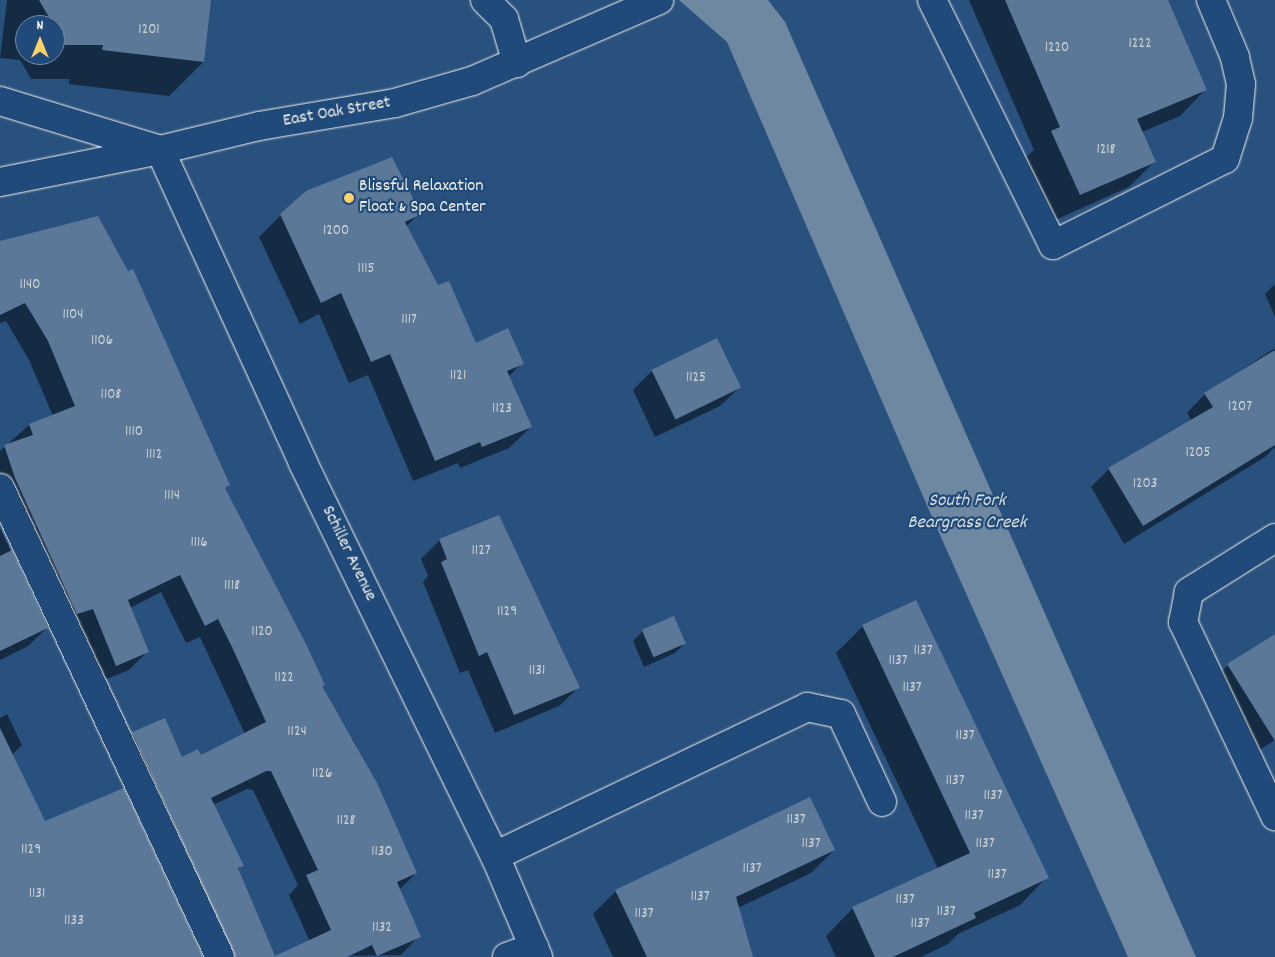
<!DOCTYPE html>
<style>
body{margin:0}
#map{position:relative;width:1275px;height:957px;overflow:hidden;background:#28517e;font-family:Dekko,sans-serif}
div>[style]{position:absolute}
.water>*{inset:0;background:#6e88a2}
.shadow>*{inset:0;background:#0007}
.building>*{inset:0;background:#5b7899;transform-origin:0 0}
.roads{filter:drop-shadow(0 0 1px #f4f1e8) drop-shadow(0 0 1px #f4f1e8)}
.minor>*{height:28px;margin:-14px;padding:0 14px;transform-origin:14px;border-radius:14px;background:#1f4a7a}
.major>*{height:28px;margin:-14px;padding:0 14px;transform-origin:14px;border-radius:14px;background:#1f4a7a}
.dots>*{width:14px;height:14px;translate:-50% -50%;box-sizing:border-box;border:2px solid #1f4a7a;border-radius:50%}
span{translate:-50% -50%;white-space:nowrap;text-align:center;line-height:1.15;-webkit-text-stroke:4.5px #1f4a7a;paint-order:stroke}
.number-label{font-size:15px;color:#ced3d4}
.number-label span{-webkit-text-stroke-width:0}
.street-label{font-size:18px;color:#f4f1e8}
.poi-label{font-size:18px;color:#f4f1e8}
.left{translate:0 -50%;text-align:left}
.water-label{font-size:19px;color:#d9dcda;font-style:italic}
.north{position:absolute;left:15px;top:15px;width:50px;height:50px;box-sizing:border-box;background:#1f4a7a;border:1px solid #748da6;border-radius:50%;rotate:0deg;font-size:14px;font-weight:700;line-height:20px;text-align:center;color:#f4f1e8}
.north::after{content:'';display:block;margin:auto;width:18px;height:22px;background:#ffd166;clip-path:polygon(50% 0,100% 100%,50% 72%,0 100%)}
</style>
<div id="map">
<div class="water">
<div style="clip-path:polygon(679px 0,768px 0,785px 22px,1196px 957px,1128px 957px,932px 517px,727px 42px)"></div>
</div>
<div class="shadow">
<div style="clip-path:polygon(evenodd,7px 0,210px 0,203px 62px,169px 96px,69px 84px,69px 79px,31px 79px,20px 60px,0 58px,7px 0,25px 25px,55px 25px,55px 55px,25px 55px,25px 25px)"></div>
<div style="clip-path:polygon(969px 0,1167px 0,1205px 90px,1180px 116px,1142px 132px,1155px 161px,1129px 187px,1055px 220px,1026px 157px,1034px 150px)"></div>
<div style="clip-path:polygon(419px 213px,406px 227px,437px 287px,475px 344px,522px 363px,508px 377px,531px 427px,509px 448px,460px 468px,458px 463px,413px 481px,368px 375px,349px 383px,319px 314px,300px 324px,259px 237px,281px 215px)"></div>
<div style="clip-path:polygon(0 243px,229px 485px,225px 489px,323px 685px,321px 687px,349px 741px,353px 739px,416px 873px,399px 890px,419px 936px,401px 955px,276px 957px,310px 942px,289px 895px,298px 885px,253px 790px,247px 789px,213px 805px,242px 865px,238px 870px,274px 957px,210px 957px,114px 752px,133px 733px,164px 719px,181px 759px,200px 757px,245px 734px,200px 637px,186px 643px,161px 592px,130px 608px,148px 651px,129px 670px,97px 683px,0 509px,0 451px,29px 425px,53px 416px,29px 360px,6px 321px,0 323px)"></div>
<div style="clip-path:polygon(1275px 284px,1275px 317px,1265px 294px)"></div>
<div style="clip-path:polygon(1275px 348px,1275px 447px,1265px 457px,1124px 544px,1091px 487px,1109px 469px,1192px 421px,1187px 413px,1205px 394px)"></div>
<div style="clip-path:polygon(652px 371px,739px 388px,720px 406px,655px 437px,633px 390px)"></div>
<div style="clip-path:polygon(0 528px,47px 628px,28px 646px,0 660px)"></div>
<div style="clip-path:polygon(440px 540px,578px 688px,559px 706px,495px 733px,468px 670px,460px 673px,423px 582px,428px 576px,421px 559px)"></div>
<div style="clip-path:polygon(863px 626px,1047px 877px,1020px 905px,958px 934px,948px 944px,921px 957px,836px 957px,826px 936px,853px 908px,938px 869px,836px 653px)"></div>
<div style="clip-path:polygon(643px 631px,684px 644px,675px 653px,644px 667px,633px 641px)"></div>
<div style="clip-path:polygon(1275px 636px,1275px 740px,1253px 754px,1209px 684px,1228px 665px)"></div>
<div style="clip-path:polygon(7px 714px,22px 745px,12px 755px,44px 823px,201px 957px,0 957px,0 718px)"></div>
<div style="clip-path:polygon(834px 850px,811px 873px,738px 908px,752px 957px,613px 957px,593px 914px,616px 891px)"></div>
</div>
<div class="building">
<div style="clip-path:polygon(39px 0,211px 0,204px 62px,102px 50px,103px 45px,65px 45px)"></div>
<div style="clip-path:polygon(1005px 0,1168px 0,1207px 90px,1137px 119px,1156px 162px,1080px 195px,1051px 131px,1060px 127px)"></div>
<div style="clip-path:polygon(392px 157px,421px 214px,405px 222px,438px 285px,449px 281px,476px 343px,508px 328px,524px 364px,507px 371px,532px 427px,482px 447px,480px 442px,435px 461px,390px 354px,371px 362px,341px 293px,321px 303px,280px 214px,306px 191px)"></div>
<div style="clip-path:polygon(evenodd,98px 216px,128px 271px,133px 269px,230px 485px,225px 488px,306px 644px,325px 685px,322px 686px,377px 783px,417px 873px,397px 882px,421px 937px,377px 956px,372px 945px,347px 957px,235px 957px,132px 732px,165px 718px,182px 757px,198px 749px,201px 755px,266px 722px,232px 647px,218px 619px,205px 626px,180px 575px,128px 600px,149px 652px,116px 666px,93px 609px,77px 614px,15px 478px,4px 445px,33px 435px,29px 424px,75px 406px,48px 341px,25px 303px,0 315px,0 241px,98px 216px,266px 771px,271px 771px,318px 870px,306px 875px,331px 930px,275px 956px,238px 868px,244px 866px,211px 798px,266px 771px)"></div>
<div style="left:717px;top:338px;width:55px;height:73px;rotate:64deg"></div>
<div style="clip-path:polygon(1275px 350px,1275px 445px,1143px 526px,1108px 468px,1213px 407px,1204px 393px)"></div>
<div style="clip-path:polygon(499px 515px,580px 688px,514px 715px,487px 652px,479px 656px,441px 562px,447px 559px,439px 539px)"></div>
<div style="clip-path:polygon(12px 550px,48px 628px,0 651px,0 556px)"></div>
<div style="clip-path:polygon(916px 600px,1049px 878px,974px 913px,976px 918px,893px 957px,875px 957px,852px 907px,970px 853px,862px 625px)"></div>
<div style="left:674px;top:616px;width:30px;height:35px;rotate:67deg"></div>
<div style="clip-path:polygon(1275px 634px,1275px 741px,1227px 664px)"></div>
<div style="clip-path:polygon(0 728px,45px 821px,124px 788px,203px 957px,0 957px)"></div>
<div style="clip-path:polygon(810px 797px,835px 850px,736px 897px,753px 957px,647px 957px,615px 890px)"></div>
</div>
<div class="roads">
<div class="minor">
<div style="left:485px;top:0;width:27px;rotate:45deg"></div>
<div style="left:504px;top:19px;width:46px;rotate:73.5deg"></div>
<div style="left:932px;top:0;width:273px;rotate:63.7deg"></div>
<div style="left:1053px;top:245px;width:192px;rotate:-26.6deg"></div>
<div style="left:1225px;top:159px;width:43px;rotate:-72.4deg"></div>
<div style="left:1238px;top:118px;width:34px;rotate:-85deg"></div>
<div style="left:1241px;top:84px;width:28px;rotate:-103deg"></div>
<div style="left:1235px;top:57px;width:62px;rotate:-112.8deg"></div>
<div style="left:0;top:101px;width:167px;rotate:17deg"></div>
<div style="left:160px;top:150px;width:344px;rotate:65.4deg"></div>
<div style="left:303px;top:463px;width:437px;rotate:64deg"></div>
<div style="left:495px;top:856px;width:110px;rotate:66.9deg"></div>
<div style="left:0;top:488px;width:518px;rotate:64.87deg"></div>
<div style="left:1275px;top:538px;width:102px;rotate:147.9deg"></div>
<div style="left:1189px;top:592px;width:31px;rotate:101deg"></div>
<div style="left:1183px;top:622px;width:215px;rotate:64.6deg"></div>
<div style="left:495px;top:856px;width:346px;rotate:-25.5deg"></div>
<div style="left:807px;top:707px;width:35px;rotate:12deg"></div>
<div style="left:841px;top:714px;width:97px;rotate:65deg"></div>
<div style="left:507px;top:957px;width:29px;rotate:-20deg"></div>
</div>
<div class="major">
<div style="left:0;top:182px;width:163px;rotate:-11.3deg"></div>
<div style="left:160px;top:150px;width:102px;rotate:-13.6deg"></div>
<div style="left:259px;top:126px;width:138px;rotate:-9.6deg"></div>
<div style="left:395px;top:103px;width:80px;rotate:-15.9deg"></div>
<div style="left:472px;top:81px;width:204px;rotate:-23.4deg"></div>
</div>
</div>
<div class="dots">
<div style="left:349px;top:198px;background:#ffd166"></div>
</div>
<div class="number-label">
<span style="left:149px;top:31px">1201</span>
<span style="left:1140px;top:45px">1222</span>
<span style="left:1057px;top:49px">1220</span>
<span style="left:1106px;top:151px">1218</span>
<span style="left:336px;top:232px">1200</span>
<span style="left:366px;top:270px">1115</span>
<span style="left:30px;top:286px">1140</span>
<span style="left:73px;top:316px">1104</span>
<span style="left:409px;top:321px">1117</span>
<span style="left:102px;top:342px">1106</span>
<span style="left:458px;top:377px">1121</span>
<span style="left:696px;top:379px">1125</span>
<span style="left:111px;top:396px">1108</span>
<span style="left:1240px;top:408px">1207</span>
<span style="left:502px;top:410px">1123</span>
<span style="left:134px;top:433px">1110</span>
<span style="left:1198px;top:454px">1205</span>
<span style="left:154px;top:456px">1112</span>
<span style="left:1145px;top:485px">1203</span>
<span style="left:172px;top:497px">1114</span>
<span style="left:199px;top:544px">1116</span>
<span style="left:481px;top:552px">1127</span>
<span style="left:232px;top:587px">1118</span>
<span style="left:507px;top:613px">1129</span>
<span style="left:262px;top:633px">1120</span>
<span style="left:923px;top:652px">1137</span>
<span style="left:898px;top:662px">1137</span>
<span style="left:537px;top:672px">1131</span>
<span style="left:284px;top:679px">1122</span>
<span style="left:912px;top:689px">1137</span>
<span style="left:297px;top:733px">1124</span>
<span style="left:965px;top:737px">1137</span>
<span style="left:322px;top:775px">1126</span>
<span style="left:955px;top:782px">1137</span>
<span style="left:993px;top:797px">1137</span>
<span style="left:974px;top:817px">1137</span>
<span style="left:796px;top:821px">1137</span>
<span style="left:346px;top:822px">1128</span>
<span style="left:811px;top:845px">1137</span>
<span style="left:985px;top:845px">1137</span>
<span style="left:31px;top:851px">1129</span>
<span style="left:382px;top:853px">1130</span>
<span style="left:752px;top:870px">1137</span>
<span style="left:997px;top:876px">1137</span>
<span style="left:37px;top:895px">1131</span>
<span style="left:700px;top:898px">1137</span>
<span style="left:905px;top:901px">1137</span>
<span style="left:946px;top:913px">1137</span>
<span style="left:644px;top:915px">1137</span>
<span style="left:74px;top:922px">1133</span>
<span style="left:920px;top:925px">1137</span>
<span style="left:382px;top:929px">1132</span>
</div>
<div class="street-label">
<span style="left:337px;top:113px;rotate:-10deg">East Oak Street</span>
<span style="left:348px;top:554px;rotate:64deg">Schiller Avenue</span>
</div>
<div class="poi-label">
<span class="left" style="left:359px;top:198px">Blissful Relaxation<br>Float &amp; Spa Center</span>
</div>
<div class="water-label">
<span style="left:967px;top:513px">South Fork<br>Beargrass Creek</span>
</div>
<div class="north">N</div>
</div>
